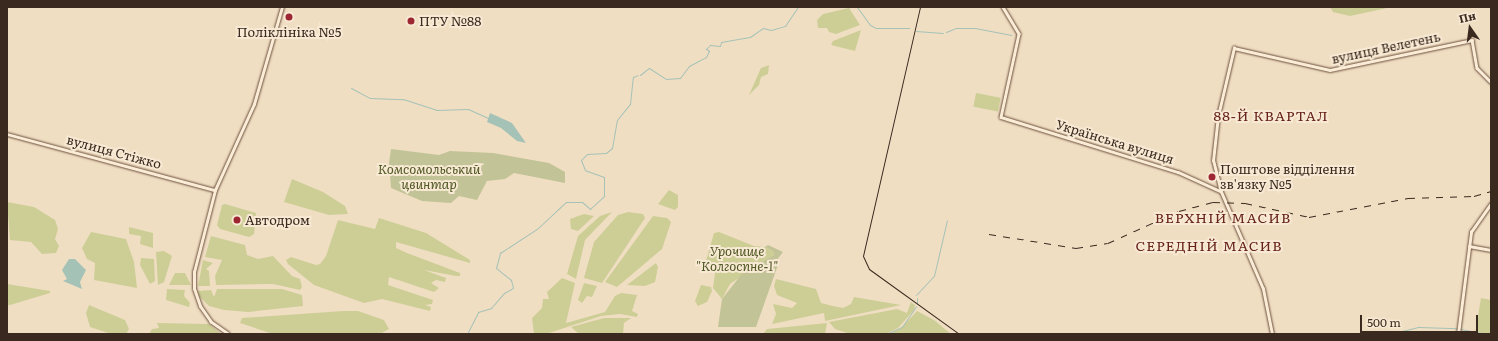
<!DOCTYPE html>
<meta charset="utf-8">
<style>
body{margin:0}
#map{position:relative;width:1498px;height:341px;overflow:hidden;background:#f0dec3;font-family:Literata,serif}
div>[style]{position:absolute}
.green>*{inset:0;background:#cdce96;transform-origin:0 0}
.cemetery>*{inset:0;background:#c2c396}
.water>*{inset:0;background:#a5c2b7}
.stream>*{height:1px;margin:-0.5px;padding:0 0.5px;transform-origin:0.5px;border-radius:0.5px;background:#a5c2b7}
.roads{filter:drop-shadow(0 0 1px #6d503c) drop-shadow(0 0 1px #6d503c)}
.secondary>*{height:2.5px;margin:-1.25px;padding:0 1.25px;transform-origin:1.25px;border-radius:1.25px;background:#faecd7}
.tram>*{height:1px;margin:-0.5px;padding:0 0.5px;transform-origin:0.5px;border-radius:0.5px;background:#3a291e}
.rail>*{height:1px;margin-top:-0.5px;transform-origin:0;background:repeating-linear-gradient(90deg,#3a291e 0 7px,transparent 0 14px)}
.dots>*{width:11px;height:11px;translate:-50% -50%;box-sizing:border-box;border:2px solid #f7e9d3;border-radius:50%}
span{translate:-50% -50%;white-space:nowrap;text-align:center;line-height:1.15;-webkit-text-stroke:4px #f7e9d3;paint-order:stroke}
.poi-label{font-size:13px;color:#3a291e}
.left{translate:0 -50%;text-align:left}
.street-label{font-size:13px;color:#3a291e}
.park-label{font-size:13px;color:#4f5723;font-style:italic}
.neighbourhood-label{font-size:14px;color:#68241b;letter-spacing:1px}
.frame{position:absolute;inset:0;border:8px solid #3a291e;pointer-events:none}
.north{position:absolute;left:1450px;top:8px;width:40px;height:40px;-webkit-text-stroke:3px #f7e9d3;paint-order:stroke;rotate:346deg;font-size:11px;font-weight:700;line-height:16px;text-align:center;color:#3a291e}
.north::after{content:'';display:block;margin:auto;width:14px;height:18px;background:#3a291e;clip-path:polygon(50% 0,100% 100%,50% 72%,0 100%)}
.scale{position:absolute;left:1360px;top:315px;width:118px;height:18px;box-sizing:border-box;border:2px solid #3a291e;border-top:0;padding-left:5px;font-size:12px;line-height:14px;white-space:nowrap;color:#3a291e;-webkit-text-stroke:3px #f7e9d3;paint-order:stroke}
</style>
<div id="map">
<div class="green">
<div style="clip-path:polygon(1330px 7px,1392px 7px,1350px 16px,1333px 12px)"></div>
<div style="clip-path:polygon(849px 8px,860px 25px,836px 34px,829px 32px,827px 28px,818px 28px,817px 20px,823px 14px)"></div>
<div style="clip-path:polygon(861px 30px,855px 51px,831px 45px,833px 41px)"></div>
<div style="clip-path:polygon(769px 65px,768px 74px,761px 77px,759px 85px,749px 95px,761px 68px)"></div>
<div style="left:976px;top:93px;width:25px;height:14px;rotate:11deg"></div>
<div style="clip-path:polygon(292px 179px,323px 192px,345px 206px,348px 214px,329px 215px,284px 202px)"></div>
<div style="clip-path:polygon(669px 190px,678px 195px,678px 207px,675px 210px,658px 204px)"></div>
<div style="clip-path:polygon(7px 202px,34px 207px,55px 220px,58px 229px,55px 239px,59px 246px,56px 253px,42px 254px,31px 242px,10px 240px)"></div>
<div style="clip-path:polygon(225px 204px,256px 213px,254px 234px,249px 237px,220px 229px,217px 225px,222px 205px)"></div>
<div style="clip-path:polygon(612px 212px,585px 240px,576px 279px,567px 274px,578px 236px,600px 216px)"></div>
<div style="clip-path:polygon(628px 212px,643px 214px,645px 218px,602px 283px,584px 278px,594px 242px,618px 215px)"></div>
<div style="clip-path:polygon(584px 214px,594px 216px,578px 231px,571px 229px,570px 219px)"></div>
<div style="clip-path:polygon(653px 216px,667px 218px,671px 222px,662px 249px,617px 287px,605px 282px)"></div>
<div style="clip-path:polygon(379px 218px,426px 233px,470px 260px,470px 263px,396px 242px,396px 248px,407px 253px,460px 273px,460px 276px,456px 276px,424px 270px,446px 278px,445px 282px,436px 280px,431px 283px,439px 288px,434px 292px,389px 277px,388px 285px,433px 300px,432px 304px,425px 305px,431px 307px,430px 311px,382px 299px,364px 303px,314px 285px,288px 264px,286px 260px,291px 257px,316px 265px,320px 264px,326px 256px,338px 220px,375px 229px)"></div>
<div style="clip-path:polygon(129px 227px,153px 233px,153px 248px,140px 244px,141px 236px,129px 234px)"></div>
<div style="clip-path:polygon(91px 232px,126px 239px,134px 262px,137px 288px,94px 280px,95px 263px,87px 259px,82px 248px)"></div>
<div style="clip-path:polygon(719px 232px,754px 246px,765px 247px,773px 251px,774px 255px,730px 284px,722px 299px,713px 288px,715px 273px,706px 261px,714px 233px)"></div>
<div style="clip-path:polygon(211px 236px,245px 245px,247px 255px,258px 259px,273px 256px,292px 276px,300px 279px,302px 287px,300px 290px,273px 284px,216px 285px,215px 276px,222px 260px,205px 257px)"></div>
<div style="clip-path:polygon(164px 251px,172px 256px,164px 282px,158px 285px,156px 252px)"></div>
<div style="clip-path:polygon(141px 258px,154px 259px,155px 281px,150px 284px,140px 265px)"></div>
<div style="clip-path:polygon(203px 260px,213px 263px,206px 269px,209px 271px,210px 286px,198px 286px)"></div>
<div style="clip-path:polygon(656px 263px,658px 267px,655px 282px,645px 286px,627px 285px)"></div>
<div style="clip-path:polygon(175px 273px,185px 273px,191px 285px,169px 285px)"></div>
<div style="clip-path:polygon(562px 278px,575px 283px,566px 323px,605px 312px,615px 296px,621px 293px,637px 295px,632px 311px,638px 314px,637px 317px,620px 314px,601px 316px,546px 334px,534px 334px,532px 318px,542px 308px,543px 299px,549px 299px,547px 292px)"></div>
<div style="clip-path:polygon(776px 279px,816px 289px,821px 303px,833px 306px,843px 308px,851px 304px,854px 297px,901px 305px,825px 321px,824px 313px,772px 324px,776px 314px,773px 304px,792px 308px,797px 303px,777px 295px,774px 286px)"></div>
<div style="clip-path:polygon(584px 283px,597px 286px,592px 297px,587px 296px,582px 303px,578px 300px)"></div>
<div style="clip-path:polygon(7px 284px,50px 291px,50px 293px,10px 305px,7px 305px)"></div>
<div style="clip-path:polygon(701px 285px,711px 287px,712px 291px,707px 302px,698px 306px,695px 301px)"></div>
<div style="clip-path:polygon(167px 289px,185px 290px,184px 296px,190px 303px,189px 307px,166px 300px)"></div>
<div style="clip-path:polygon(217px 289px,282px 289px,302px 295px,303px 306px,248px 312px,224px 310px,209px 306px,199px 296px,198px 291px,211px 290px,214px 297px)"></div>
<div style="clip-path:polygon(1481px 298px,1491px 300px,1491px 334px,1475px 334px)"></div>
<div style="clip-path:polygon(911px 302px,915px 305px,914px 310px,898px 328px,886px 334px,850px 334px,835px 329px,829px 322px,897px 309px,907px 313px)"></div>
<div style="clip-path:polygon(89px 305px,125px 320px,129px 329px,126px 334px,111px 334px,90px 327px,86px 313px)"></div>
<div style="clip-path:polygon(343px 311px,358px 311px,384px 320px,389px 329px,380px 334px,273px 334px,240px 323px,242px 318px)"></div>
<div style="clip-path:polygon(917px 311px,934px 320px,951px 334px,890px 334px,902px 327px)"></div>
<div style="clip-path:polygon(604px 318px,631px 318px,624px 323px,623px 334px,579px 334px,571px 327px)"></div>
<div style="clip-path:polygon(157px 323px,209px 324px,221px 334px,149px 334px,152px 329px,159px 328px)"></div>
<div style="clip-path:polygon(827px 323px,825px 334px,763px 334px,767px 329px)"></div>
</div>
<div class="cemetery">
<div style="clip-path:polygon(391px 149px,439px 155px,450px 151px,493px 153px,549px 163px,565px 172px,565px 183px,514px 173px,505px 179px,487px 181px,477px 200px,459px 196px,451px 203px,422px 201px,391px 188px,389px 163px)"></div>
<div style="clip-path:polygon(768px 245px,783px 252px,776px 261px,778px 265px,756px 327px,718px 327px,722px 299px,741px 275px,774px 255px,773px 251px,765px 247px)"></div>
</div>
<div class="water">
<div style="clip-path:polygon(490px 113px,512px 123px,526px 143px,517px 141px,501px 128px,487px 122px)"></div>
<div style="clip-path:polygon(69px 259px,75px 259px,86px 270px,80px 282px,82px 289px,63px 281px,67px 279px,62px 270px)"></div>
</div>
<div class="stream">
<div style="left:857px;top:7px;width:22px;rotate:54deg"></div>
<div style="left:870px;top:25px;width:7px;rotate:27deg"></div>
<div style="left:876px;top:28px;width:33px"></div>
<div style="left:916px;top:31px;width:27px;rotate:4deg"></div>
<div style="left:946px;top:32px;width:11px;rotate:-22deg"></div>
<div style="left:956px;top:28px;width:19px"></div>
<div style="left:975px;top:28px;width:37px;rotate:11deg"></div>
<div style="left:640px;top:75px;width:11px;rotate:-38deg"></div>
<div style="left:649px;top:68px;width:20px;rotate:33deg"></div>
<div style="left:666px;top:79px;width:14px;rotate:-4deg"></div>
<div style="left:680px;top:78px;width:15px;rotate:-53deg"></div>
<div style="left:689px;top:66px;width:19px;rotate:-28deg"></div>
<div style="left:706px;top:57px;width:7px;rotate:-63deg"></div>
<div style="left:709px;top:51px;width:4px;rotate:-146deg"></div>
<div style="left:706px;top:49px;width:6px;rotate:-45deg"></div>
<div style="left:710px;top:45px;width:10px;rotate:6deg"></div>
<div style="left:720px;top:46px;width:4px;rotate:-76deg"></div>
<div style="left:721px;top:42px;width:29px;rotate:-10deg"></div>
<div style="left:750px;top:37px;width:16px;rotate:-35deg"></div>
<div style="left:763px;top:28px;width:8px;rotate:14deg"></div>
<div style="left:771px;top:30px;width:15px;rotate:-16deg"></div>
<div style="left:785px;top:26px;width:23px;rotate:-56deg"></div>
<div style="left:351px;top:88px;width:21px;rotate:28deg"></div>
<div style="left:370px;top:98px;width:33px;rotate:2deg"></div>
<div style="left:403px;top:99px;width:35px;rotate:18deg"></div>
<div style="left:436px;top:110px;width:32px;rotate:-2deg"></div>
<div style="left:468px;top:109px;width:22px;rotate:24deg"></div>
<div style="left:916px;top:295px;width:26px;rotate:-47deg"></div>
<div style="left:934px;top:276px;width:57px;rotate:-76.9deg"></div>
<div style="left:917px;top:298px;width:5px;rotate:90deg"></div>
<div style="left:1460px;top:329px;width:27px;rotate:10deg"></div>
<div style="left:758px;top:333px;width:1px;rotate:45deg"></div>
<div style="left:467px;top:334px;width:25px;rotate:-63deg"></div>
<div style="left:478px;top:312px;width:14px;rotate:-17deg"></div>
<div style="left:491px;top:308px;width:20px;rotate:-49deg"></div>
<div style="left:504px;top:293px;width:10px;rotate:-29deg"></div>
<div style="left:513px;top:288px;width:8px;rotate:-104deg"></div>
<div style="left:511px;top:280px;width:19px;rotate:-141deg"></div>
<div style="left:496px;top:268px;width:16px;rotate:-75deg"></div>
<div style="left:500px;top:253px;width:45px;rotate:-33.3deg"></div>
<div style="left:538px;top:228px;width:38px;rotate:-43deg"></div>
<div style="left:566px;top:202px;width:16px"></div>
<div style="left:582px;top:202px;width:11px;rotate:41deg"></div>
<div style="left:590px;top:209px;width:19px;rotate:-43deg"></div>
<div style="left:604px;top:196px;width:19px;rotate:-90deg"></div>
<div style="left:604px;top:177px;width:20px;rotate:-160deg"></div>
<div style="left:585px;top:170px;width:11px;rotate:-112deg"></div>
<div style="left:581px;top:160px;width:8px;rotate:-45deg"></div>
<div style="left:587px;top:154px;width:19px;rotate:-3deg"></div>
<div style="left:606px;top:153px;width:8px;rotate:-40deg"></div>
<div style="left:612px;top:148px;width:28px;rotate:-80deg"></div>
<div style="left:617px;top:120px;width:21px;rotate:-51deg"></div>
<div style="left:630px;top:104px;width:27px;rotate:-84deg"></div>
<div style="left:633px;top:77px;width:5px;rotate:-22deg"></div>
<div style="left:886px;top:334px;width:17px;rotate:-24deg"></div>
<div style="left:902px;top:327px;width:25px;rotate:-56deg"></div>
<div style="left:1390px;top:334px;width:30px;rotate:-14deg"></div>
<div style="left:1419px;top:327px;width:38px;rotate:2deg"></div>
</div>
<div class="roads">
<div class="secondary">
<div style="left:1003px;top:7px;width:31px;rotate:59deg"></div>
<div style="left:1019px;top:34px;width:85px;rotate:102.2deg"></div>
<div style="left:1001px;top:117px;width:185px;rotate:17.3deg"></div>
<div style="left:1178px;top:172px;width:46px;rotate:24.3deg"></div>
<div style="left:7px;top:134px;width:215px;rotate:15.1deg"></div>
<div style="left:1469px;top:246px;width:22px;rotate:10deg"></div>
<div style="left:228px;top:334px;width:21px;rotate:-145deg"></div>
<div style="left:211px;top:322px;width:19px;rotate:-125deg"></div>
<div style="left:200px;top:306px;width:18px;rotate:-109deg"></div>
<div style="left:194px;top:289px;width:17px;rotate:-90deg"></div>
<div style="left:194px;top:272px;width:85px;rotate:-75.6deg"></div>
<div style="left:215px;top:190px;width:94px;rotate:-65.6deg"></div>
<div style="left:254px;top:104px;width:101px;rotate:-73.9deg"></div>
<div style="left:1272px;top:334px;width:46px;rotate:-101.3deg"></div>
<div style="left:1263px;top:289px;width:106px;rotate:-113.4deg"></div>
<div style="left:1221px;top:192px;width:32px;rotate:-104deg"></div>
<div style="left:1213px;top:161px;width:45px;rotate:-83.7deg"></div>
<div style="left:1218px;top:116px;width:70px;rotate:-76.8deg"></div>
<div style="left:1234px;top:48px;width:98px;rotate:12.9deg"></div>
<div style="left:1330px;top:70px;width:145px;rotate:-11.9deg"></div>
<div style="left:1472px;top:40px;width:28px;rotate:80deg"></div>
<div style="left:1477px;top:68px;width:20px;rotate:45deg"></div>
<div style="left:1458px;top:334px;width:103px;rotate:-82.7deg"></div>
<div style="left:1471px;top:232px;width:35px;rotate:-55deg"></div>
</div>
</div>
<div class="tram">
<div style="left:920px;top:7px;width:255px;rotate:102.9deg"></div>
<div style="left:863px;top:256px;width:14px;rotate:65deg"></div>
<div style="left:869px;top:269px;width:111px;rotate:35.8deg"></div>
</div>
<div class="rail">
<div style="left:989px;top:234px;width:88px;rotate:9.1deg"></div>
<div style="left:1076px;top:248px;width:32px;rotate:-9deg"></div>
<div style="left:1108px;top:243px;width:78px;rotate:-24.3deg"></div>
<div style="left:1179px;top:211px;width:35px;rotate:-15deg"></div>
<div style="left:1213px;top:202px;width:32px;rotate:2deg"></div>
<div style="left:1245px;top:203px;width:66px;rotate:12.3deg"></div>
<div style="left:1309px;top:217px;width:101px;rotate:-10.9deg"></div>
<div style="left:1408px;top:198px;width:66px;rotate:-1.7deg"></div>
<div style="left:1474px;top:196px;width:18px;rotate:-16deg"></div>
</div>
<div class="dots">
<div style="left:289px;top:17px;background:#9c2733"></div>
<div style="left:411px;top:21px;background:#9c2733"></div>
<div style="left:1212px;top:177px;background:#9c2733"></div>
<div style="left:237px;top:220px;background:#9c2733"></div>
</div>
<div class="poi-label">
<span class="left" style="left:419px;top:21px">ПТУ №88</span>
<span style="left:289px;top:32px">Поліклініка №5</span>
<span class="left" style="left:1220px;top:177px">Поштове відділення<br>зв'язку №5</span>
<span class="left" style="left:245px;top:220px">Автодром</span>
</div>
<div class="street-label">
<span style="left:1386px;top:48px;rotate:-12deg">вулиця Велетень</span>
<span style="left:1115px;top:142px;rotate:17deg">Українська вулиця</span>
<span style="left:114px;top:152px;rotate:15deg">вулиця Стіжко</span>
</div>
<div class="park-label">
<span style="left:429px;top:177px">Комсомольський<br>цвинтар</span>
<span style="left:737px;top:259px">Урочище<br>"Колгоспне-1"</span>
</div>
<div class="neighbourhood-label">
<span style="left:1271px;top:115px">88-Й КВАРТАЛ</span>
<span style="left:1223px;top:217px">ВЕРХНІЙ МАСИВ</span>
<span style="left:1209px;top:245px">СЕРЕДНІЙ МАСИВ</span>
</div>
<div class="frame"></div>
<div class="north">Пн</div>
<div class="scale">500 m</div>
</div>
